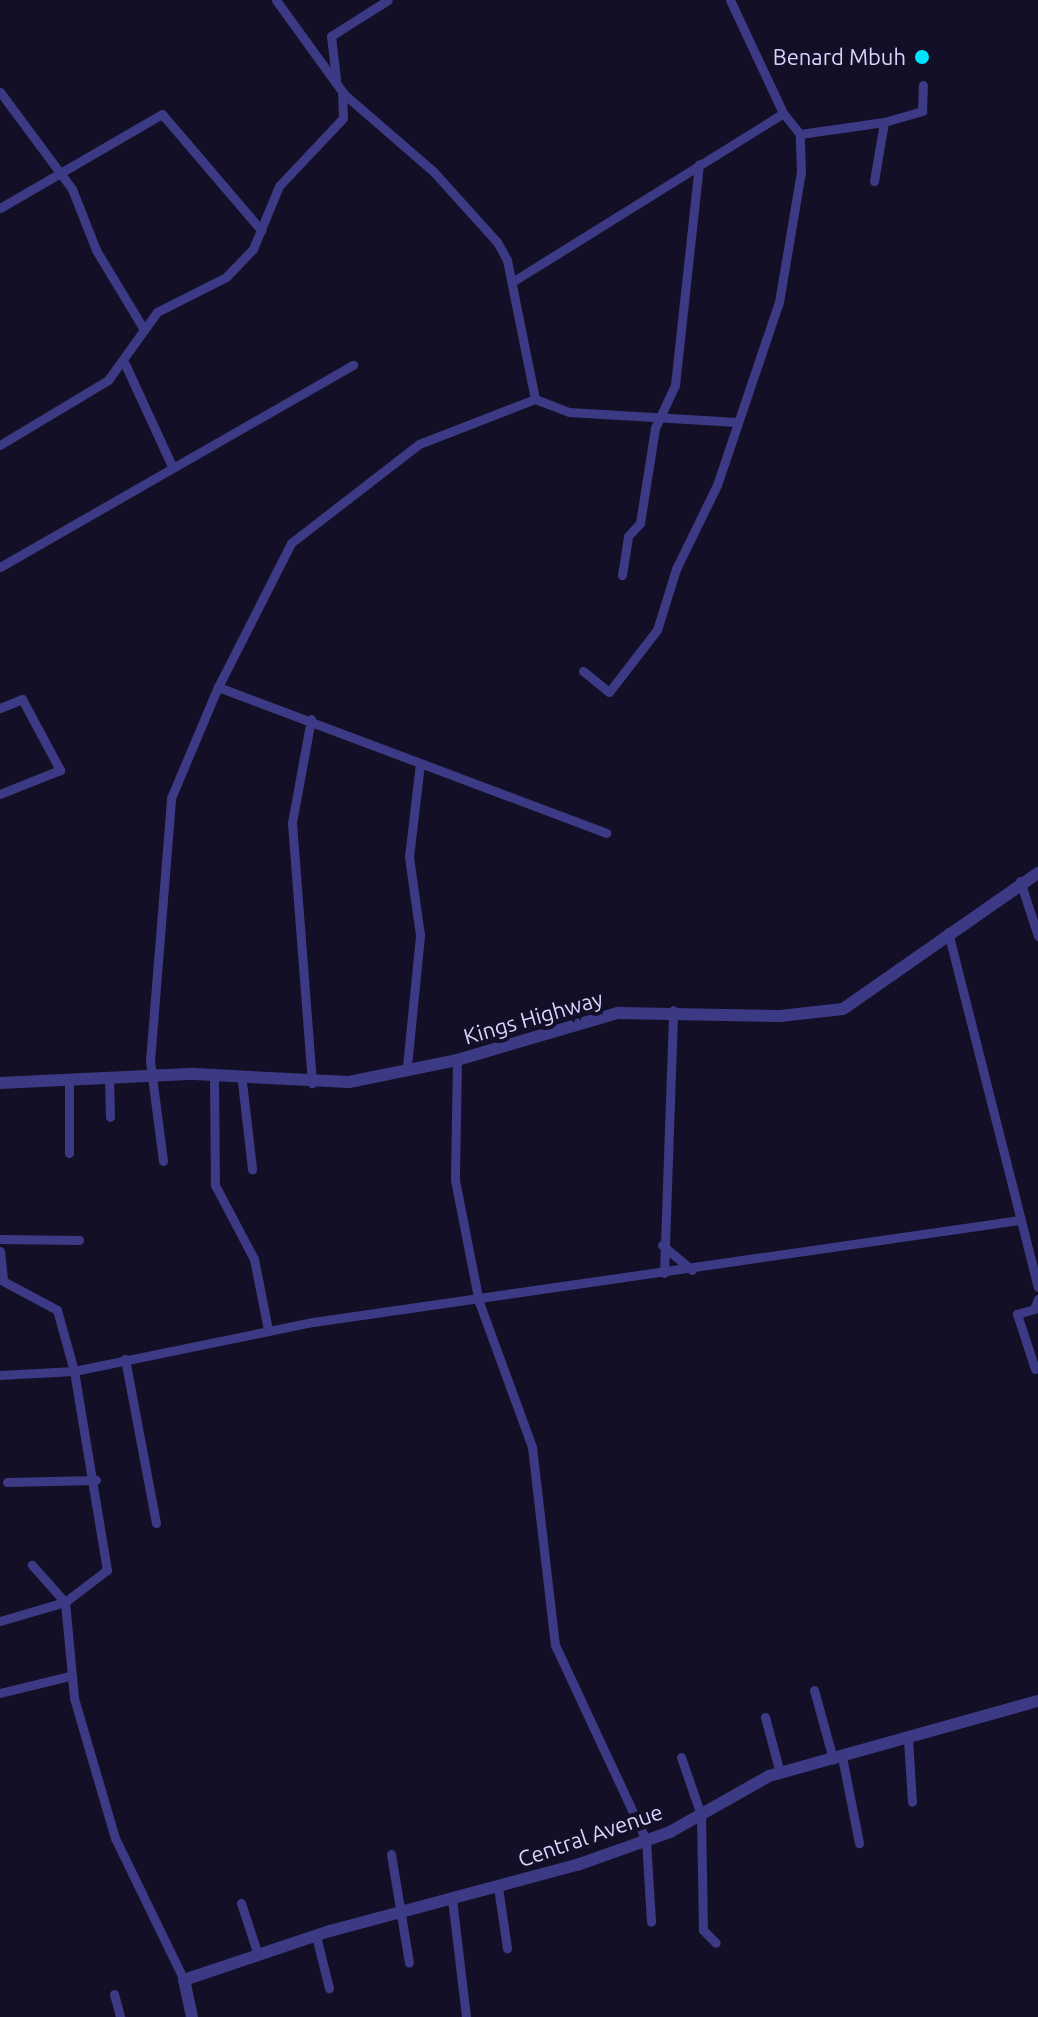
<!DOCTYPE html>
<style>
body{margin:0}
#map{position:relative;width:1038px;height:2017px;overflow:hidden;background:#130f26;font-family:Ubuntu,sans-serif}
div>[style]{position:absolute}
.minor>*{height:9px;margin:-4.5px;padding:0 4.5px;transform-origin:4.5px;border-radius:4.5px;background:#3d3a85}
.tertiary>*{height:12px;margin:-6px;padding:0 6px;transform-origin:6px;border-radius:6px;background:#3d3a85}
.dots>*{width:22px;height:22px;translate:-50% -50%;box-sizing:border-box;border:4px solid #130f26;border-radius:50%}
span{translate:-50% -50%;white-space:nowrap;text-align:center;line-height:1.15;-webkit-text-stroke:8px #130f26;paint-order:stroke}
.poi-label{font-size:22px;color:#d9d4ff}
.right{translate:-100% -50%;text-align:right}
.street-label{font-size:22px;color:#d9d4ff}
</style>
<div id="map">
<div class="minor">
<div style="left:336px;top:79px;width:43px;rotate:-96.6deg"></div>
<div style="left:331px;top:36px;width:67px;rotate:-32.3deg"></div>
<div style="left:0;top:92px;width:121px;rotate:53.4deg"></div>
<div style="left:72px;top:189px;width:66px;rotate:68.5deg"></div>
<div style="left:96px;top:250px;width:91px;rotate:58.9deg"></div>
<div style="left:884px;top:122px;width:40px;rotate:-16deg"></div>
<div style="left:922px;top:111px;width:26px;rotate:-88deg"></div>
<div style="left:800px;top:134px;width:85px;rotate:-8.1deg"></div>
<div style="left:884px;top:122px;width:60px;rotate:99.6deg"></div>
<div style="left:0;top:208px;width:187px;rotate:-30.1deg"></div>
<div style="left:162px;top:114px;width:153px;rotate:49.5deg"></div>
<div style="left:512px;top:282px;width:319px;rotate:-31.9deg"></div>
<div style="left:125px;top:364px;width:112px;rotate:65.3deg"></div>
<div style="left:535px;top:399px;width:36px;rotate:21deg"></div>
<div style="left:569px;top:412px;width:168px;rotate:3.4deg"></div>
<div style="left:0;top:445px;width:126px;rotate:-31deg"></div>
<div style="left:108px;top:380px;width:84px;rotate:-54.2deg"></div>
<div style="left:157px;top:312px;width:77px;rotate:-26.9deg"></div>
<div style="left:226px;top:277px;width:39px;rotate:-46deg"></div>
<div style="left:253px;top:249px;width:68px;rotate:-67.6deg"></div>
<div style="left:279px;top:186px;width:93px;rotate:-46.7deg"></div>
<div style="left:343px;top:118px;width:26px;rotate:-92deg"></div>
<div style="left:0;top:567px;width:407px;rotate:-29.8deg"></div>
<div style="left:622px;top:575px;width:39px;rotate:-81deg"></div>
<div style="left:628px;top:536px;width:18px;rotate:-47deg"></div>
<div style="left:640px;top:523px;width:96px;rotate:-81deg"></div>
<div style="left:655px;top:428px;width:47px;rotate:-65.1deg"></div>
<div style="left:675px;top:385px;width:222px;rotate:-83.8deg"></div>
<div style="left:583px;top:671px;width:33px;rotate:39deg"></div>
<div style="left:609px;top:692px;width:78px;rotate:-52.3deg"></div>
<div style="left:657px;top:630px;width:64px;rotate:-72.7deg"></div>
<div style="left:676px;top:569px;width:93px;rotate:-64deg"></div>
<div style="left:717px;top:485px;width:193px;rotate:-71.3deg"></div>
<div style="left:779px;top:302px;width:132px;rotate:-80.4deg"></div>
<div style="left:801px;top:172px;width:38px;rotate:-92deg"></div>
<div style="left:800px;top:134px;width:27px;rotate:-129deg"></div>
<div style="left:783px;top:113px;width:125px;rotate:-115.1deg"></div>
<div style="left:218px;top:687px;width:415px;rotate:20.6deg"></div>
<div style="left:0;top:708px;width:24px;rotate:-22deg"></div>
<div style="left:22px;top:699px;width:81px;rotate:61.8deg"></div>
<div style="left:60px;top:770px;width:65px;rotate:158.2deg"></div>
<div style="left:311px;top:719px;width:106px;rotate:100.4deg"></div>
<div style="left:292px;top:823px;width:261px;rotate:85.6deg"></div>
<div style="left:1020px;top:881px;width:58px;rotate:71.9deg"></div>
<div style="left:948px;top:932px;width:366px;rotate:75.8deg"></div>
<div style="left:457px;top:1060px;width:120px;rotate:91deg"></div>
<div style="left:455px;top:1180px;width:124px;rotate:78.9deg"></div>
<div style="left:479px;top:1302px;width:154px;rotate:69.9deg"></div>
<div style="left:532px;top:1447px;width:199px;rotate:83.4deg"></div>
<div style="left:555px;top:1645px;width:215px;rotate:65deg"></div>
<div style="left:646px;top:1840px;width:82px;rotate:86.5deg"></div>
<div style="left:407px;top:1066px;width:132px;rotate:-84.3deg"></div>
<div style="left:420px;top:935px;width:79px;rotate:-98deg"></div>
<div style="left:409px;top:857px;width:94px;rotate:-83.3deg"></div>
<div style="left:109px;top:1076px;width:41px;rotate:88.6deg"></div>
<div style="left:214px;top:1077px;width:108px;rotate:89.5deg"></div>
<div style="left:215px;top:1185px;width:84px;rotate:62.2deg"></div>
<div style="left:254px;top:1259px;width:72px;rotate:78.8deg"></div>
<div style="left:242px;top:1082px;width:88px;rotate:83.4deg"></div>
<div style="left:69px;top:1153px;width:75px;rotate:-90deg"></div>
<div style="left:163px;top:1161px;width:101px;rotate:-97.4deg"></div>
<div style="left:150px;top:1061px;width:264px;rotate:-85.4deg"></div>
<div style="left:171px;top:798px;width:121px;rotate:-67.1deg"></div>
<div style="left:218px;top:687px;width:161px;rotate:-63.1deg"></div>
<div style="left:291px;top:543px;width:162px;rotate:-37.7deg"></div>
<div style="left:419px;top:444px;width:124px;rotate:-21.2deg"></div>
<div style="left:535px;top:399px;width:142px;rotate:-101.4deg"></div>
<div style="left:507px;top:260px;width:21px;rotate:-119deg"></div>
<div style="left:497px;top:242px;width:94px;rotate:-132deg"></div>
<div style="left:434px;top:172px;width:119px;rotate:-139.1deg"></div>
<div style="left:344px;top:94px;width:116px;rotate:-125.9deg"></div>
<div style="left:0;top:1239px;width:79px;rotate:0.7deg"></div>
<div style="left:662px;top:1245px;width:39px;rotate:40deg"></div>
<div style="left:0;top:1251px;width:30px;rotate:84deg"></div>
<div style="left:3px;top:1281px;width:61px;rotate:28.2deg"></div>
<div style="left:57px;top:1310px;width:63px;rotate:74.4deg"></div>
<div style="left:74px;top:1371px;width:202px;rotate:80.6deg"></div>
<div style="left:107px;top:1570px;width:53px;rotate:142.7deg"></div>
<div style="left:65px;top:1602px;width:96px;rotate:84.6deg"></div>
<div style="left:74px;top:1698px;width:146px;rotate:73.7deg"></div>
<div style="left:115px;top:1838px;width:158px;rotate:64.1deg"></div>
<div style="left:664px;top:1273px;width:263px;rotate:-88deg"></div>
<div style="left:125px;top:1359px;width:167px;rotate:79.3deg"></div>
<div style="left:1035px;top:1369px;width:58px;rotate:-108.1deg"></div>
<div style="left:1017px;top:1314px;width:18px;rotate:-16deg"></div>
<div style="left:1034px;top:1309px;width:11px;rotate:-68deg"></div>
<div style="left:0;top:1375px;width:74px;rotate:-3.1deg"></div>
<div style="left:74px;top:1371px;width:244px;rotate:-11.6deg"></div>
<div style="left:313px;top:1322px;width:713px;rotate:-8.22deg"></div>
<div style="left:7px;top:1482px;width:89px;rotate:-1.3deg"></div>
<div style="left:0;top:1621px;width:68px;rotate:-16.3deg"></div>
<div style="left:65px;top:1602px;width:50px;rotate:-131.7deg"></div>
<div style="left:814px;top:1690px;width:72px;rotate:74.6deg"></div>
<div style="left:0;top:1693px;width:72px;rotate:-13.7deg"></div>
<div style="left:765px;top:1717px;width:58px;rotate:75deg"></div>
<div style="left:908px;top:1739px;width:63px;rotate:86.4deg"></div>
<div style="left:681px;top:1757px;width:61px;rotate:71deg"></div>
<div style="left:701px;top:1815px;width:115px;rotate:89deg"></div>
<div style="left:703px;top:1930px;width:18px;rotate:45deg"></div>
<div style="left:842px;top:1757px;width:88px;rotate:78.8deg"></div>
<div style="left:391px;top:1854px;width:110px;rotate:80.6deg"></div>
<div style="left:498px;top:1887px;width:62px;rotate:81.6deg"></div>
<div style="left:452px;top:1899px;width:119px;rotate:83.2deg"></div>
<div style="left:241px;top:1903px;width:55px;rotate:71.9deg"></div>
<div style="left:316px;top:1936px;width:54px;rotate:76deg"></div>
<div style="left:114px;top:1994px;width:24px;rotate:75deg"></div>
</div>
<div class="tertiary">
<div style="left:0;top:1083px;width:194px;rotate:-2.7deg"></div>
<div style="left:194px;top:1074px;width:155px;rotate:3deg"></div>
<div style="left:349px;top:1082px;width:110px;rotate:-11.5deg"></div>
<div style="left:457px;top:1060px;width:168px;rotate:-16.3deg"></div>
<div style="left:618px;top:1013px;width:162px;rotate:1.1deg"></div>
<div style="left:780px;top:1016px;width:63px;rotate:-6.3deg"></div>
<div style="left:843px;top:1009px;width:238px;rotate:-34.9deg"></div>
<div style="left:192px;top:2017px;width:38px;rotate:-102deg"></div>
<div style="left:184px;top:1980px;width:154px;rotate:-18.6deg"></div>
<div style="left:330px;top:1931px;width:256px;rotate:-15deg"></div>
<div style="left:577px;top:1865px;width:99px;rotate:-19.5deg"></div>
<div style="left:670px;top:1832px;width:114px;rotate:-29.5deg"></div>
<div style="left:769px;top:1776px;width:279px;rotate:-15.6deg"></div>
</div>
<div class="dots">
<div style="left:922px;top:57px;background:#00e5ff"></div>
</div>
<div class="poi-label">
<span class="right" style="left:906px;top:57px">Benard Mbuh</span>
</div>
<div class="street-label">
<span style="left:533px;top:1017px;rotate:-16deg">Kings Highway</span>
<span style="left:590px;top:1835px;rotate:-19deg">Central Avenue</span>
</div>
</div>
